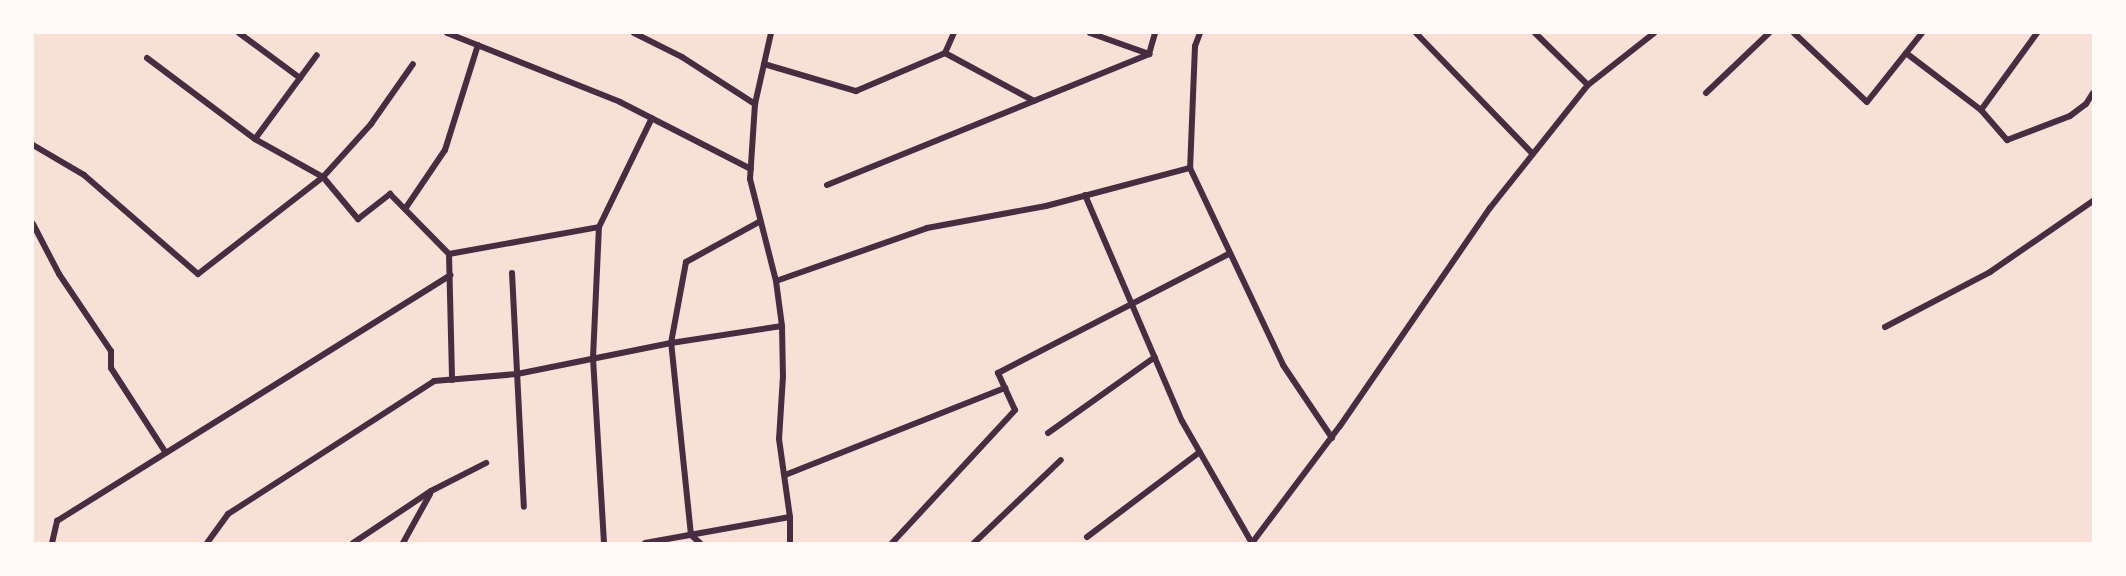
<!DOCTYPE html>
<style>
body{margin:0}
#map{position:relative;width:2126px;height:576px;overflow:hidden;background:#f7e1d7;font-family:"Public Sans",sans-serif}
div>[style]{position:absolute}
.minor>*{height:6px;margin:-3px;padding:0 3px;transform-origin:3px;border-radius:3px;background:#4a2c40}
span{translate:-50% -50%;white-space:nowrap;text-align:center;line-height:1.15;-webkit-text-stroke:6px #fffaf5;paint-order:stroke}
.frame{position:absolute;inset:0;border:34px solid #fffaf5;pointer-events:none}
</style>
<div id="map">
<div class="minor">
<div style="left:239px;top:33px;width:76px;rotate:36.4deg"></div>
<div style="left:447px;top:33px;width:186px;rotate:21.7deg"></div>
<div style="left:620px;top:102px;width:147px;rotate:27.1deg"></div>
<div style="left:634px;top:33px;width:54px;rotate:26.6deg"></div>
<div style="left:682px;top:57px;width:87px;rotate:32.8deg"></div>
<div style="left:771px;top:33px;width:73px;rotate:102.7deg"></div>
<div style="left:755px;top:104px;width:75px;rotate:93.8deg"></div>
<div style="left:750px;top:179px;width:105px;rotate:75.7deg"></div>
<div style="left:776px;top:281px;width:45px;rotate:82.4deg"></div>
<div style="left:782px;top:326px;width:50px;rotate:88.9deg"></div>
<div style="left:783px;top:376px;width:63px;rotate:93.6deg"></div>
<div style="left:779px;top:439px;width:79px;rotate:82deg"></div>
<div style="left:790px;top:517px;width:26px;rotate:90deg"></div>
<div style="left:1090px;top:33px;width:63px;rotate:19.6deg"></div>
<div style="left:1200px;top:33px;width:14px;rotate:111deg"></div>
<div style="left:1195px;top:46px;width:122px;rotate:92.3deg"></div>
<div style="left:1190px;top:168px;width:218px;rotate:64.7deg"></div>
<div style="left:1283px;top:365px;width:88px;rotate:56.1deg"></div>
<div style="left:1416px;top:33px;width:168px;rotate:46deg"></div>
<div style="left:1535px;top:33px;width:74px;rotate:44.5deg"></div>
<div style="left:1794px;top:33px;width:100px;rotate:43.4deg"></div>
<div style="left:1867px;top:102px;width:88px;rotate:-51.4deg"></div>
<div style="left:945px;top:53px;width:101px;rotate:28.3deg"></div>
<div style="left:1906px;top:53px;width:94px;rotate:37.2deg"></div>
<div style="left:1981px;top:110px;width:40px;rotate:49deg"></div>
<div style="left:2007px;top:140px;width:67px;rotate:-20.9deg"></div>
<div style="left:2070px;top:116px;width:20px;rotate:-37deg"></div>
<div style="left:2086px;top:104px;width:13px;rotate:-58deg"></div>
<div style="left:1149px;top:54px;width:22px;rotate:-74deg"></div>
<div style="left:147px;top:58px;width:135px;rotate:36.9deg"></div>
<div style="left:255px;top:139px;width:78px;rotate:29.2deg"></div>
<div style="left:323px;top:177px;width:55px;rotate:50.2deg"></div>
<div style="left:358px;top:219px;width:41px;rotate:-38deg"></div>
<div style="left:390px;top:194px;width:84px;rotate:45.5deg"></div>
<div style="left:449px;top:254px;width:126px;rotate:88.6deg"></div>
<div style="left:764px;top:64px;width:96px;rotate:16.4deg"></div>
<div style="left:856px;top:91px;width:97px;rotate:-23.1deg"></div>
<div style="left:945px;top:53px;width:22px;rotate:-66deg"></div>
<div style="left:1706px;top:93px;width:87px;rotate:-43.6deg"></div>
<div style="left:1981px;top:110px;width:95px;rotate:-54deg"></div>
<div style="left:255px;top:139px;width:104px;rotate:-53.6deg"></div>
<div style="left:33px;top:145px;width:59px;rotate:30.5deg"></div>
<div style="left:84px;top:175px;width:151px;rotate:41deg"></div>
<div style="left:198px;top:274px;width:158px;rotate:-37.8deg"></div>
<div style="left:323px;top:177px;width:72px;rotate:-47.8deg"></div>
<div style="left:371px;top:124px;width:73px;rotate:-55deg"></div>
<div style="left:827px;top:185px;width:348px;rotate:-22.1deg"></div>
<div style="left:1085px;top:195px;width:246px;rotate:66.8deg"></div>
<div style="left:1182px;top:421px;width:141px;rotate:60.2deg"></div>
<div style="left:405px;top:209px;width:71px;rotate:-55.9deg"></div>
<div style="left:445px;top:150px;width:110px;rotate:-72.6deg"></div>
<div style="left:33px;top:224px;width:56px;rotate:62.5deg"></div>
<div style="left:59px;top:274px;width:93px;rotate:56deg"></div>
<div style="left:111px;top:351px;width:17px;rotate:90deg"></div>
<div style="left:111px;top:368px;width:101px;rotate:57.1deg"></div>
<div style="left:449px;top:254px;width:152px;rotate:-10.2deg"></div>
<div style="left:512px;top:273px;width:234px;rotate:87.1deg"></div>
<div style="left:776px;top:281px;width:160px;rotate:-19.3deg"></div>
<div style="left:927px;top:228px;width:121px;rotate:-10.5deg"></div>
<div style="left:1046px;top:206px;width:149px;rotate:-14.8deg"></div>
<div style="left:1885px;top:327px;width:119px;rotate:-27.6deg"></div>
<div style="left:1990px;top:272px;width:125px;rotate:-34.6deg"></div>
<div style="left:1048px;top:433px;width:131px;rotate:-35.4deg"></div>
<div style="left:785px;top:475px;width:237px;rotate:-21.6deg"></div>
<div style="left:1087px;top:537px;width:141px;rotate:-37deg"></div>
<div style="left:52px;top:543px;width:23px;rotate:-77deg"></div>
<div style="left:57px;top:521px;width:464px;rotate:-32deg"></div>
<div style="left:207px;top:543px;width:36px;rotate:-54deg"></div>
<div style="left:228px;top:514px;width:245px;rotate:-32.8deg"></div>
<div style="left:434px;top:381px;width:83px;rotate:-4.8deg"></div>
<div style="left:517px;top:374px;width:157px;rotate:-11.4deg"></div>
<div style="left:671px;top:343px;width:112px;rotate:-8.7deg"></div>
<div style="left:353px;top:543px;width:94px;rotate:-33.7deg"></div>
<div style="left:431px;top:491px;width:62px;rotate:-27deg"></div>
<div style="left:403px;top:543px;width:56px;rotate:-61.1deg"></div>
<div style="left:604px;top:543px;width:185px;rotate:-93.4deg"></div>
<div style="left:593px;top:358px;width:131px;rotate:-87.4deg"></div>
<div style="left:599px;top:227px;width:121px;rotate:-64.1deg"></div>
<div style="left:645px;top:543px;width:147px;rotate:-10.2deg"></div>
<div style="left:700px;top:543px;width:12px;rotate:-138deg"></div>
<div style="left:691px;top:535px;width:193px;rotate:-95.9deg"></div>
<div style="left:671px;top:343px;width:82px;rotate:-79.5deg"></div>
<div style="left:686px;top:262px;width:85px;rotate:-28.7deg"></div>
<div style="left:892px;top:543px;width:181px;rotate:-47.2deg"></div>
<div style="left:1015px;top:410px;width:41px;rotate:-114.7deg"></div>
<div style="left:998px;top:373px;width:260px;rotate:-27.3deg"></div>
<div style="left:974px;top:543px;width:120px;rotate:-43.7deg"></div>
<div style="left:1252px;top:543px;width:146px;rotate:-53.1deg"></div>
<div style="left:1340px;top:426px;width:265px;rotate:-55.5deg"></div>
<div style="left:1490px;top:208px;width:157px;rotate:-51.5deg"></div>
<div style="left:1588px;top:85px;width:84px;rotate:-38.2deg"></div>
</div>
<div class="frame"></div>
</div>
